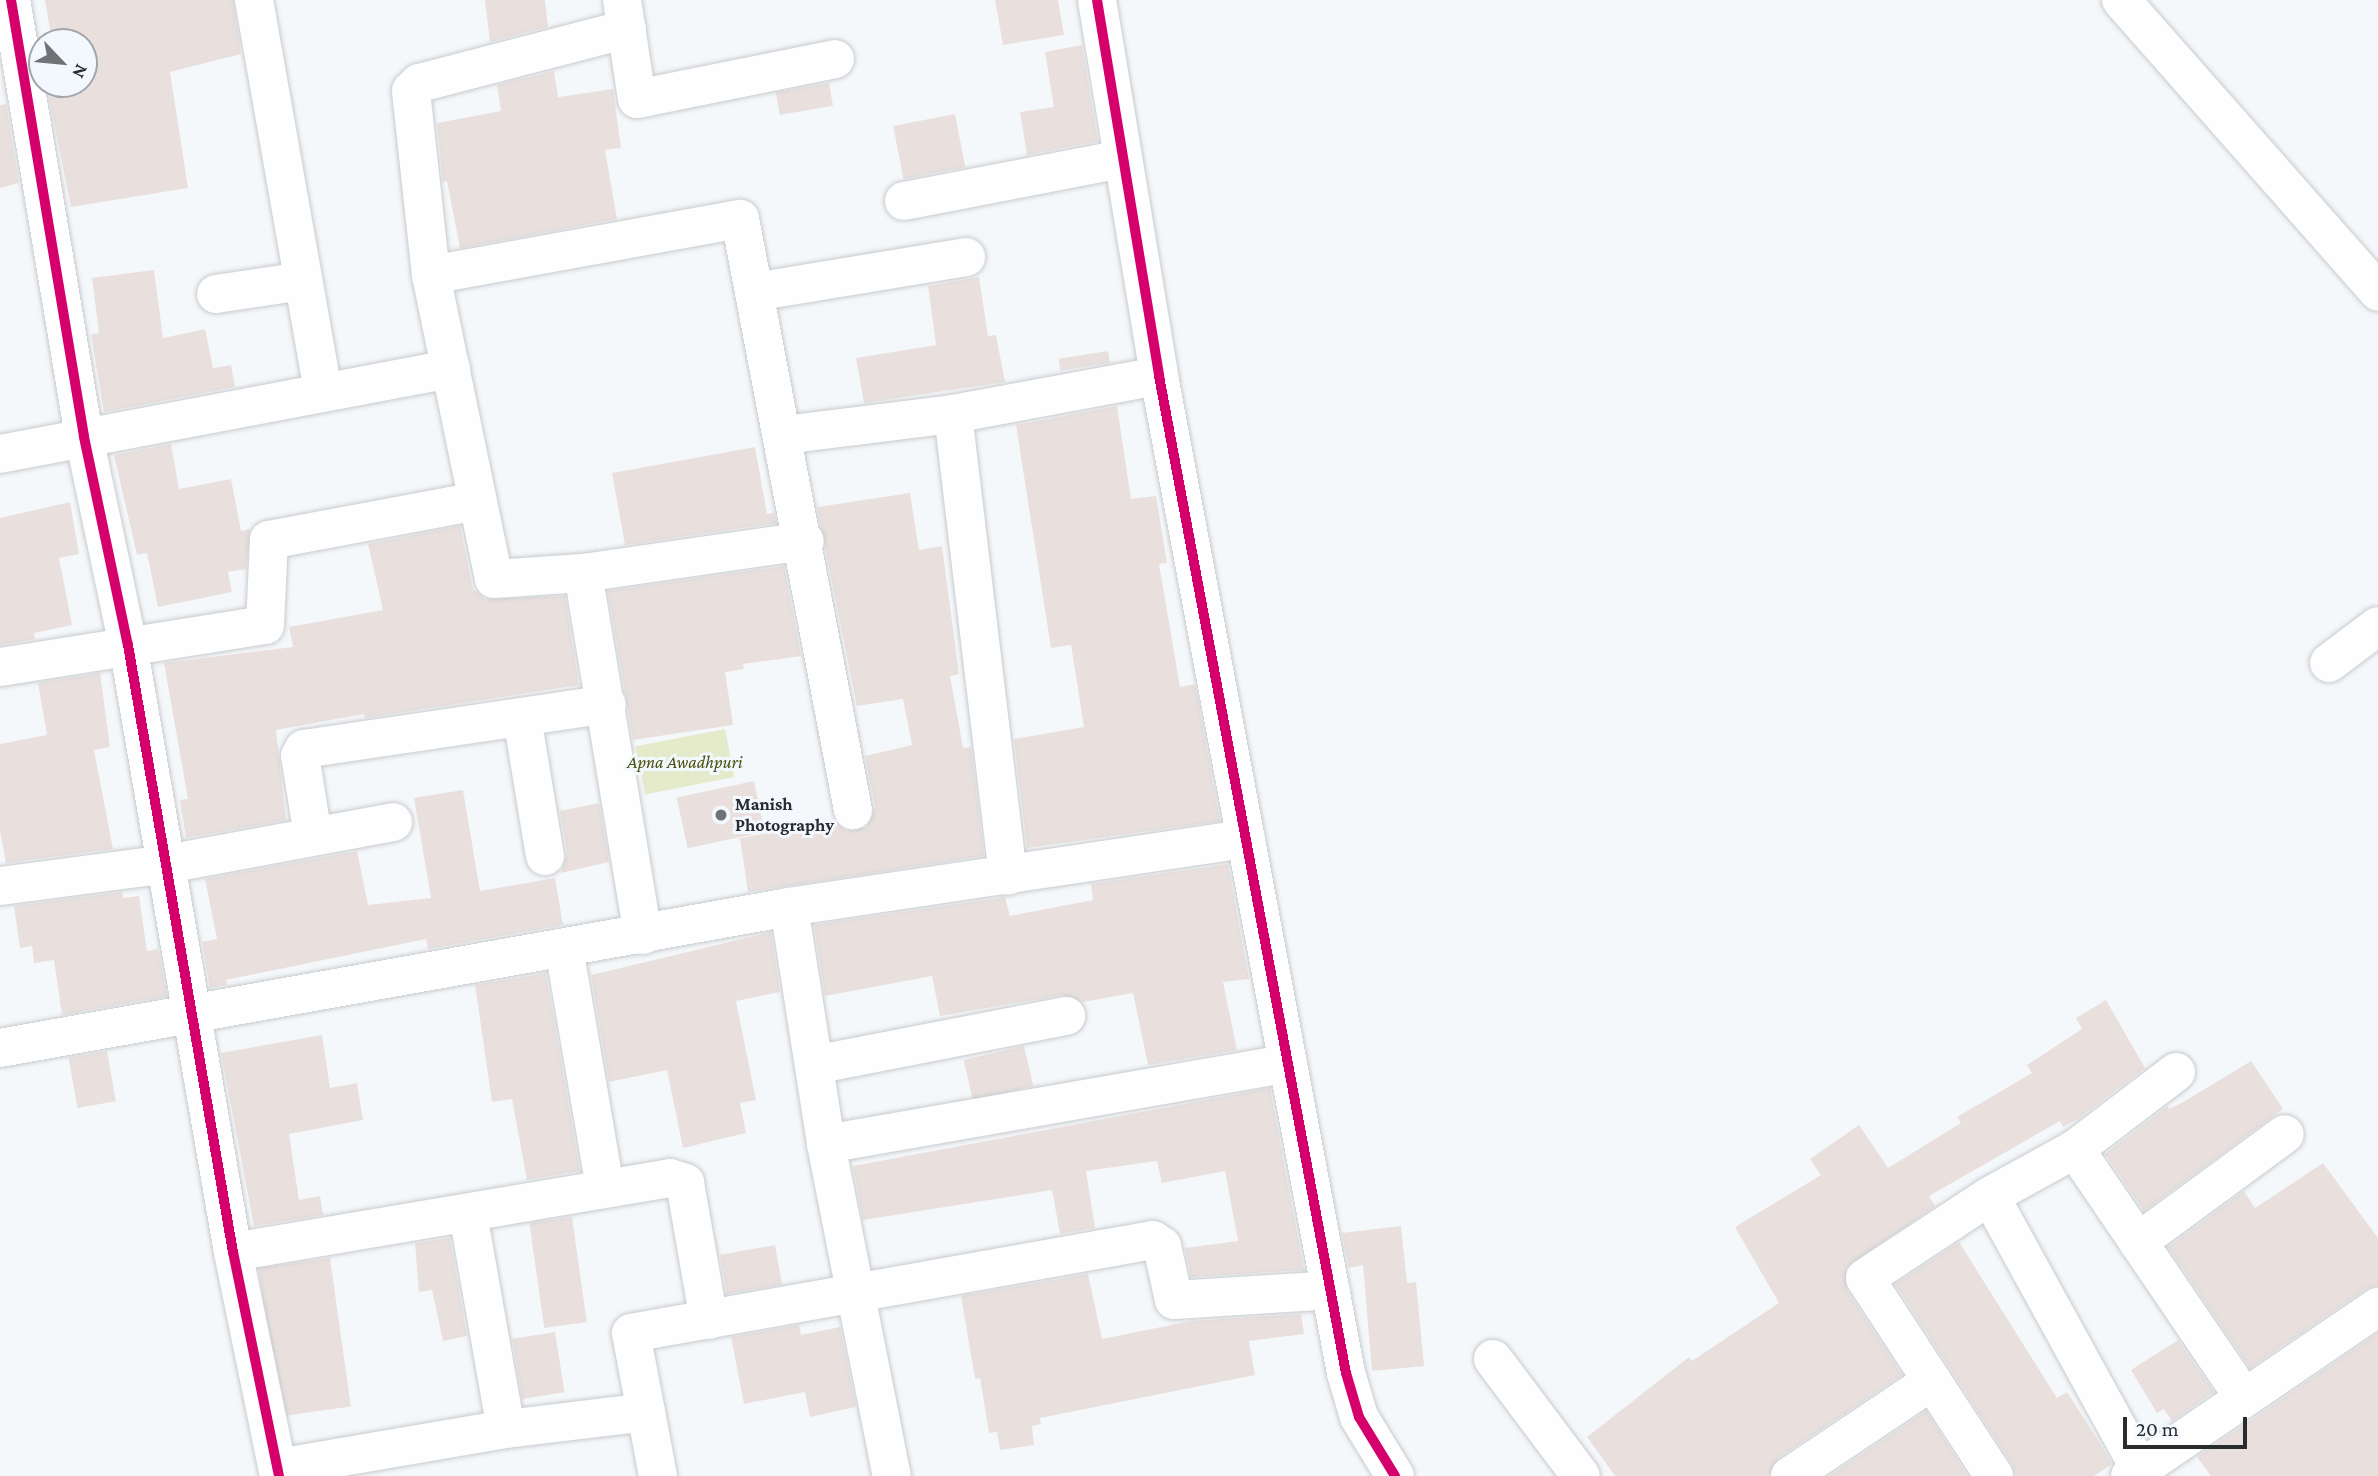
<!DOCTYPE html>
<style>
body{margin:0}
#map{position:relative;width:2378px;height:1476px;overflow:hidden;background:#f5f8fb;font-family:"Crimson Pro",serif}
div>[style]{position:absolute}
.green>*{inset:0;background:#e4eaca;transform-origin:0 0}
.building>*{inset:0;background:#e9e0de;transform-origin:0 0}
.roads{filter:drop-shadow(0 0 2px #c8cbce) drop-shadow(0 0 2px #c8cbce)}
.minor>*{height:38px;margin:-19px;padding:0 19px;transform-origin:19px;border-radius:19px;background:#fefefe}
.cycleway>*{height:10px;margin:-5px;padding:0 5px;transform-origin:5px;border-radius:5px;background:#d6006c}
.dots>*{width:19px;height:19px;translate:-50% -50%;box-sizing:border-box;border:4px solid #f2f8fe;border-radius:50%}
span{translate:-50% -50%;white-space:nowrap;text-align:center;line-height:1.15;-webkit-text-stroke:6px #f2f8fe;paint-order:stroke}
.park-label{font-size:18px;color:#4c510e;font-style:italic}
.poi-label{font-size:18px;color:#292c2f;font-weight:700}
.left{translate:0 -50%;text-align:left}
.north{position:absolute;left:28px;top:28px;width:70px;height:70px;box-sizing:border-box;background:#f2f8fe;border:2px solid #a2a6ab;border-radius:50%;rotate:116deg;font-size:19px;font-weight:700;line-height:28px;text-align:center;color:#292c2f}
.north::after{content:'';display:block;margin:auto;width:24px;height:32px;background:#707376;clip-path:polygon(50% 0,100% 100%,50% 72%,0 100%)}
.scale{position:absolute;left:2123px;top:1417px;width:124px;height:32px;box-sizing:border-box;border:4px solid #292c2f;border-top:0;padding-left:9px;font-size:21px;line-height:24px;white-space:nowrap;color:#292c2f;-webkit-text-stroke:5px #f2f8fe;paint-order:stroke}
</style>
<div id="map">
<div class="green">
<div style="left:725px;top:729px;width:49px;height:91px;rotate:79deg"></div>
</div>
<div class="building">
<div style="clip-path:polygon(45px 0,233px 0,241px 54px,170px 72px,188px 188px,71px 207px,49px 97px,62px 95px,60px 84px,84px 84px,84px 42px,52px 42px)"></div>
<div style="clip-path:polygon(485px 0,545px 0,548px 27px,490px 42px)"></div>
<div style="clip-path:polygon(995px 0,1058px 0,1064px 35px,1003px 45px)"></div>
<div style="clip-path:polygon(1082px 45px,1098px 141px,1027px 155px,1020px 112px,1054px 107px,1045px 52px)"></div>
<div style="clip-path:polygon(554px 71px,558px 97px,613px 89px,621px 148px,605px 150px,617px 219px,460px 248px,447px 181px,443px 182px,437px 123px,501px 111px,497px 85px)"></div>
<div style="left:829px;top:83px;width:23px;height:54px;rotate:80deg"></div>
<div style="clip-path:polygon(6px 104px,19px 183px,0 188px,0 105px)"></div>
<div style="left:955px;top:114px;width:54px;height:63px;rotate:79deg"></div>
<div style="clip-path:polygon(154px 270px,163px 338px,205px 329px,213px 368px,231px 365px,235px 387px,104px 412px,91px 334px,99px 333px,92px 278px)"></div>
<div style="clip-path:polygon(979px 277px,988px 336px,996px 335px,1005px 382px,864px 403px,856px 358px,936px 345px,928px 286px)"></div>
<div style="left:1108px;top:351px;width:12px;height:50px;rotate:81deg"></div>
<div style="clip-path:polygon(1117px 406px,1131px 499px,1156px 496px,1167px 563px,1159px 564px,1180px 687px,1195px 684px,1220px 821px,1027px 848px,1014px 739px,1084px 727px,1071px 645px,1051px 648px,1016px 425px)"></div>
<div style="clip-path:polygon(171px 444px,179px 489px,231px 479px,241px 531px,250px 529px,246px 569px,228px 572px,232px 592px,158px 607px,147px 553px,137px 555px,114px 455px)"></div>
<div style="clip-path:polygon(755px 447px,767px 514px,774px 513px,776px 523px,625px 545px,612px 473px)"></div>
<div style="clip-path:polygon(910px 493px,919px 550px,942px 546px,959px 674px,950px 676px,963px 748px,971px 747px,984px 856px,748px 892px,740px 838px,835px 821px,846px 831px,867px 827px,875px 807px,865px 756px,912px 745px,903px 699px,857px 706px,817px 507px)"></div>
<div style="clip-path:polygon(70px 502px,79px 554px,59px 558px,72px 625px,34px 633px,35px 639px,0 645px,0 518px)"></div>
<div style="clip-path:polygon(460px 526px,473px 589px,485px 599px,565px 596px,579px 685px,365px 718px,364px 714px,276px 730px,286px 820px,186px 838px,180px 800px,188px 799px,164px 663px,293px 647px,289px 627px,383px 610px,368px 544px)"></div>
<div style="clip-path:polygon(784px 566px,801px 656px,743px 664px,744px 669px,725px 672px,733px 725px,633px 740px,608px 591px)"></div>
<div style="clip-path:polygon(100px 673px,110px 747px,94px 750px,113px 849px,6px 863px,0 831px,0 744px,47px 735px,38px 683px)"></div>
<div style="left:754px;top:781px;width:52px;height:79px;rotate:78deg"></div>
<div style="clip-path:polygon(463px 790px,480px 891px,555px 878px,563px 925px,428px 949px,426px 939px,226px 980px,227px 985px,210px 988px,202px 942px,217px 939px,205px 879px,357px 851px,368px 905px,431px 898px,414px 798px)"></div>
<div style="clip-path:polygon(599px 803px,609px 862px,561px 873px,567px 853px,560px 811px)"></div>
<div style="clip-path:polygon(1228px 864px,1249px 979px,1223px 982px,1237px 1050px,1148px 1065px,1133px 993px,1083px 1002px,1062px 995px,940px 1016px,932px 976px,825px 996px,814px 925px,1005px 897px,1010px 916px,1093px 900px,1091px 884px)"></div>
<div style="clip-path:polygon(122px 892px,123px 898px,139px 896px,147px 951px,158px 949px,167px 996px,62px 1015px,54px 960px,34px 963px,32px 946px,20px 948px,14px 906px)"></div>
<div style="clip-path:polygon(771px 932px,780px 992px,736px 1001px,756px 1100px,740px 1103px,746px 1133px,683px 1148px,667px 1070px,609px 1082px,591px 975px)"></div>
<div style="clip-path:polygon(546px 973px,580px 1171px,527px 1180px,512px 1099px,492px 1102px,475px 985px)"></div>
<div style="clip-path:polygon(2106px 1000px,2145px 1068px,2078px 1119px,2063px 1127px,2060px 1121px,1929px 1196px,1935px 1206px,1846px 1268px,1847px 1290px,1902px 1375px,1778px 1458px,1768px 1476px,1615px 1476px,1587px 1437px,1689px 1357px,1692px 1361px,1779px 1303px,1735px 1227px,1821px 1175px,1810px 1159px,1859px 1125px,1888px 1168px,1961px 1123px,1957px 1117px,2032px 1073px,2027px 1065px,2082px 1029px,2076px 1018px)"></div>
<div style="clip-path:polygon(322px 1035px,330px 1088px,357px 1083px,363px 1120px,289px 1134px,299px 1200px,320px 1196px,323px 1215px,254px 1226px,221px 1053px)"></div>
<div style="left:1024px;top:1046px;width:41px;height:62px;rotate:77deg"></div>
<div style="left:107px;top:1051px;width:51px;height:39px;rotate:80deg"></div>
<div style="clip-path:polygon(2251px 1061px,2283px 1109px,2144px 1211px,2105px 1154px,2168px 1106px,2169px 1109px,2185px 1101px)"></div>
<div style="clip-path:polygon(1270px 1088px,1304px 1270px,1191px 1277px,1185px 1248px,1238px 1241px,1225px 1171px,1162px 1183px,1157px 1161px,1086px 1171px,1095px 1228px,1060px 1234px,1052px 1190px,863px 1220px,853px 1166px)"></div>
<div style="clip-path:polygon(2323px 1163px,2378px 1238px,2378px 1285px,2366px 1289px,2250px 1368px,2168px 1247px,2244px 1191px,2255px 1208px)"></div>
<div style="left:572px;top:1217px;width:106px;height:43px;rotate:82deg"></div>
<div style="clip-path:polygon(1401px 1226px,1407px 1283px,1416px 1282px,1424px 1366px,1372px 1371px,1363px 1265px,1349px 1268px,1342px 1233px)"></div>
<div style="clip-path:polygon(450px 1238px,467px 1336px,443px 1341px,432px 1290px,419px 1292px,415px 1243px)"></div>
<div style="clip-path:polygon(1959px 1242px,2057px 1398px,2067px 1392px,2103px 1448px,2112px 1464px,2094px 1476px,2016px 1476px,2012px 1464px,1895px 1284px)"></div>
<div style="left:775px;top:1245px;width:40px;height:56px;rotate:80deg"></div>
<div style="left:330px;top:1258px;width:150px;height:72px;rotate:82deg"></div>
<div style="clip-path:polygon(1088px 1274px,1102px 1339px,1191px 1321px,1301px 1314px,1304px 1334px,1249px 1341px,1255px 1375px,1040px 1418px,1041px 1424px,1032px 1426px,1034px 1445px,1000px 1450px,997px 1432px,989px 1433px,980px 1378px,975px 1379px,961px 1296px)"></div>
<div style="clip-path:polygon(799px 1325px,801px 1335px,840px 1327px,856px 1407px,810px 1417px,805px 1392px,744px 1404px,731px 1337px)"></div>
<div style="left:555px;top:1332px;width:61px;height:43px;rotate:81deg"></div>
<div style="clip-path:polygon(2378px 1333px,2378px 1476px,2211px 1476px,2197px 1457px)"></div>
<div style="clip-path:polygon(2178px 1340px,2214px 1392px,2172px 1421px,2164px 1409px,2157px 1413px,2131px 1370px)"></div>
<div style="clip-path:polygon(1926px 1411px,1968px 1476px,1829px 1476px)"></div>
</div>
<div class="roads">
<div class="minor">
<div style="left:11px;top:0;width:443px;rotate:80.5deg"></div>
<div style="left:84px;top:437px;width:213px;rotate:78.1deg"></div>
<div style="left:128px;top:645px;width:616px;rotate:80.19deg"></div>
<div style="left:233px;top:1252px;width:229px;rotate:78.4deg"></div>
<div style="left:254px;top:0;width:398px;rotate:80deg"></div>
<div style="left:622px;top:0;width:100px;rotate:81.4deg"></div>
<div style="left:637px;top:99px;width:202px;rotate:-11.4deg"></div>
<div style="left:1097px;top:0;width:381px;rotate:80.6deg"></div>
<div style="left:1159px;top:376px;width:1014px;rotate:79.38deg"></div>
<div style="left:1346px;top:1373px;width:46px;rotate:73.5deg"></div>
<div style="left:1359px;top:1417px;width:69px;rotate:58.6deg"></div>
<div style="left:2121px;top:0;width:389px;rotate:48.6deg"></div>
<div style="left:627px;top:29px;width:215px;rotate:165.4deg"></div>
<div style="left:419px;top:83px;width:11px;rotate:135deg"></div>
<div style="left:411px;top:91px;width:185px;rotate:83.8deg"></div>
<div style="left:431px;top:275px;width:310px;rotate:78.3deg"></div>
<div style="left:494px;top:579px;width:89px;rotate:-3.9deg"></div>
<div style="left:583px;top:573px;width:224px;rotate:-8.2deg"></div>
<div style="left:904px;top:201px;width:222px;rotate:-10.9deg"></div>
<div style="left:431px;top:275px;width:314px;rotate:-10.3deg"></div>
<div style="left:740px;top:219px;width:602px;rotate:79.18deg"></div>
<div style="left:755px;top:292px;width:214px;rotate:-9.4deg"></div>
<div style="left:216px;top:294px;width:88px;rotate:-8.5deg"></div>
<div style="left:953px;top:414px;width:465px;rotate:83.2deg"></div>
<div style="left:784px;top:435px;width:170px;rotate:-7.1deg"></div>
<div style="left:953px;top:414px;width:209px;rotate:-10.5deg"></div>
<div style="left:0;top:454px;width:459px;rotate:-10.7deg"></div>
<div style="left:583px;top:573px;width:367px;rotate:80.6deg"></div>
<div style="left:2329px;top:663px;width:61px;rotate:-37.1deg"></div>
<div style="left:0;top:667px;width:268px;rotate:-9deg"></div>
<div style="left:265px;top:625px;width:85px;rotate:-87.3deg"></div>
<div style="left:269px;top:540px;width:212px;rotate:-10.6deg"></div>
<div style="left:522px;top:717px;width:141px;rotate:80.6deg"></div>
<div style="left:313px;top:836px;width:81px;rotate:-99.2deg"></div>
<div style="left:300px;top:756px;width:8px;rotate:-60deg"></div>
<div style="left:304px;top:749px;width:306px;rotate:-8.4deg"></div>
<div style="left:0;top:886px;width:168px;rotate:-7.5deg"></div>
<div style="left:167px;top:864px;width:230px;rotate:-10.5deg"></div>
<div style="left:789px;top:907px;width:240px;rotate:81.1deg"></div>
<div style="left:826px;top:1144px;width:338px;rotate:78.8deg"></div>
<div style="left:564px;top:948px;width:244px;rotate:80.3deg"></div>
<div style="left:0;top:1048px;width:801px;rotate:-10.13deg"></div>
<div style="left:789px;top:907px;width:462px;rotate:-8.5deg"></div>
<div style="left:814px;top:1065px;width:257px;rotate:-11deg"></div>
<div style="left:826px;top:1144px;width:469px;rotate:-9.9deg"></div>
<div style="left:2075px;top:1149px;width:299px;rotate:55.8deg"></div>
<div style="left:1990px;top:1196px;width:311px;rotate:61.2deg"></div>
<div style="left:468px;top:1214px;width:218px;rotate:80deg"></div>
<div style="left:2138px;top:1242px;width:182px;rotate:-36.3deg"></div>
<div style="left:233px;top:1252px;width:443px;rotate:-9.6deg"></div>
<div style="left:670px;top:1178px;width:16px;rotate:18deg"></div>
<div style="left:685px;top:1183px;width:139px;rotate:80.1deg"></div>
<div style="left:1493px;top:1359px;width:146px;rotate:53.1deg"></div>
<div style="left:646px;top:1412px;width:65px;rotate:79.4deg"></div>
<div style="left:278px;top:1468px;width:231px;rotate:-9.7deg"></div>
<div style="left:506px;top:1429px;width:141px;rotate:-6.9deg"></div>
<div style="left:646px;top:1412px;width:80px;rotate:-100.8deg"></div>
<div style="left:631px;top:1333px;width:530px;rotate:-10.1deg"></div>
<div style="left:1153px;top:1240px;width:11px;rotate:34deg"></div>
<div style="left:1162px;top:1246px;width:55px;rotate:77.5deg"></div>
<div style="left:1174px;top:1300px;width:157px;rotate:-3.6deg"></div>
<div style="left:1790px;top:1476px;width:171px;rotate:-33.8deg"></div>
<div style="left:1994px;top:1476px;width:236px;rotate:-123.1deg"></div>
<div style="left:1865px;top:1278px;width:149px;rotate:-33.3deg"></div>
<div style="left:1990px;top:1196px;width:97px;rotate:-28.9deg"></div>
<div style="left:2075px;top:1149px;width:127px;rotate:-37.3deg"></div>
<div style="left:2130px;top:1476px;width:300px;rotate:-34.3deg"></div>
</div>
</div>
<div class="cycleway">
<div style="left:11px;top:0;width:443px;rotate:80.5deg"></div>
<div style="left:84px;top:437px;width:213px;rotate:78.1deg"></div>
<div style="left:128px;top:645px;width:616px;rotate:80.19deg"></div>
<div style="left:233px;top:1252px;width:229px;rotate:78.4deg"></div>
<div style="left:1097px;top:0;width:381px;rotate:80.6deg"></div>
<div style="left:1159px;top:376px;width:1014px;rotate:79.38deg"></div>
<div style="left:1346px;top:1373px;width:46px;rotate:73.5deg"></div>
<div style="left:1359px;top:1417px;width:69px;rotate:58.6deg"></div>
</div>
<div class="dots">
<div style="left:721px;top:815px;background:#707376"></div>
</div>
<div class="park-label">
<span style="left:685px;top:762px">Apna Awadhpuri</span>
</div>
<div class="poi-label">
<span class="left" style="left:735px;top:815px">Manish<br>Photography</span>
</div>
<div class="north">N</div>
<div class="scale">20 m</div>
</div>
